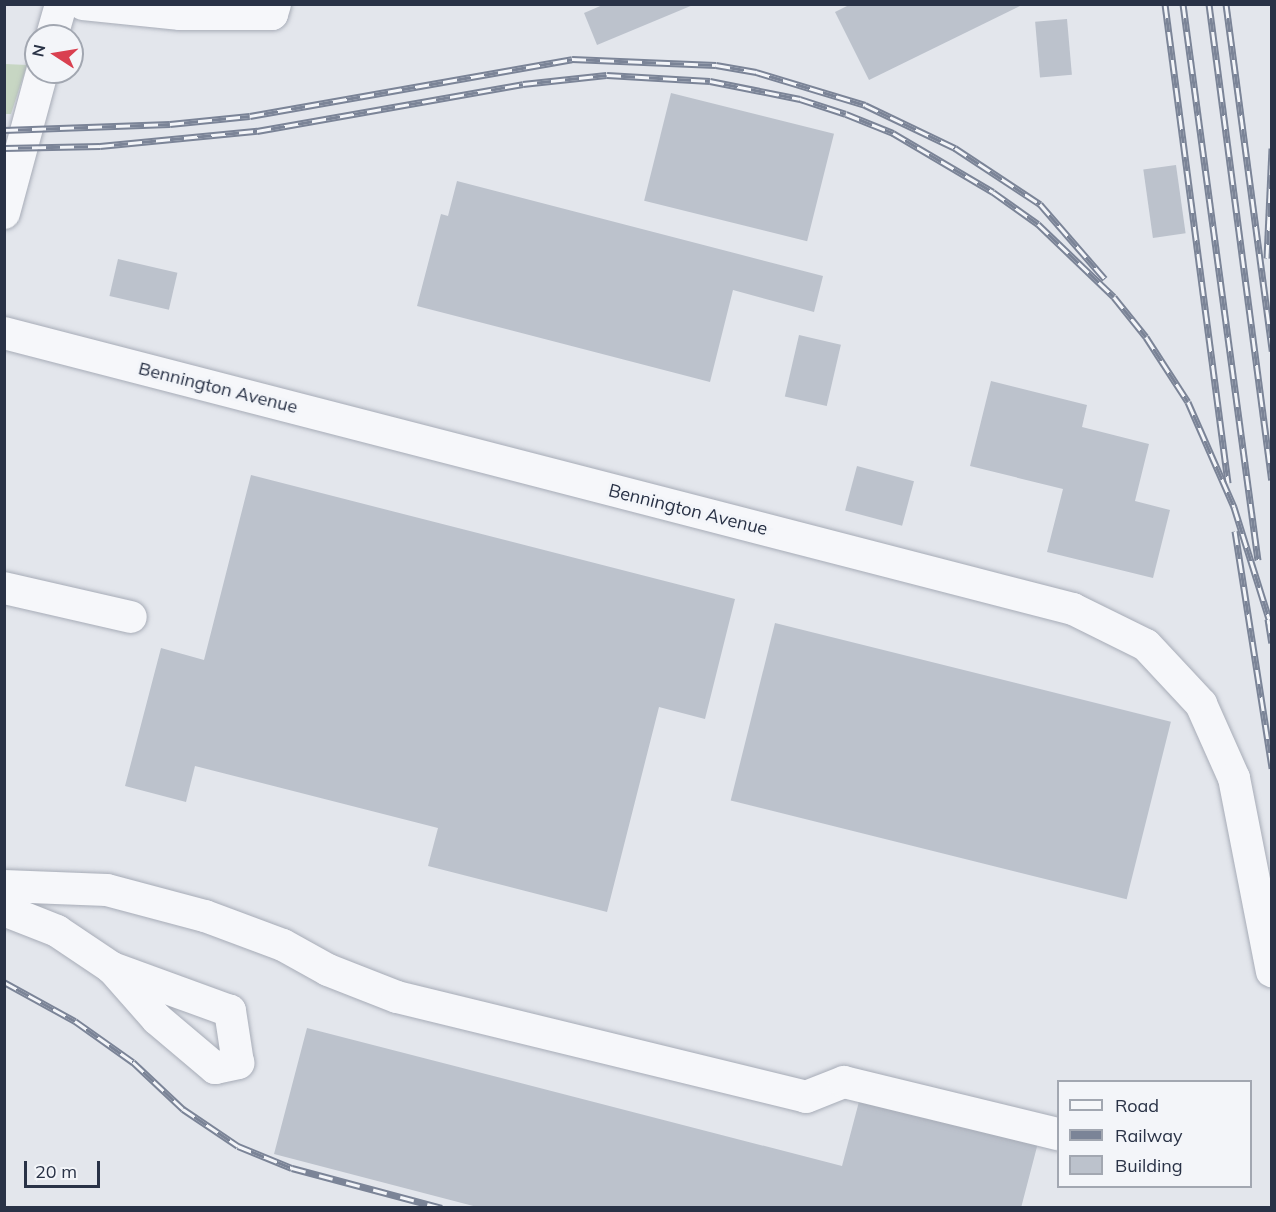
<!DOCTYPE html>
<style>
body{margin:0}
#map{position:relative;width:1276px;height:1212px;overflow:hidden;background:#e3e6ec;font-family:Mulish,sans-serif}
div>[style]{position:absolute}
.green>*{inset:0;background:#c7d6c3}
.building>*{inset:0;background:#bcc2cc;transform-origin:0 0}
.roads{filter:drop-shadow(0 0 2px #a7acb7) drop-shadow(0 0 2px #a7acb7)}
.minor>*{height:32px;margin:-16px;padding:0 16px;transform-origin:16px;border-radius:16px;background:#f6f7fa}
.rail>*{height:7px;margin-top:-3.5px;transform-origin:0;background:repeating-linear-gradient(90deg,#f3f5f9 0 14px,#7b8497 0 28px);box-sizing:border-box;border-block:2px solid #7b8497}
span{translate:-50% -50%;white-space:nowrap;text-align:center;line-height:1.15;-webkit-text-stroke:6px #f3f5f9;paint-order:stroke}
.street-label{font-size:18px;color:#293246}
.frame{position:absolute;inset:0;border:6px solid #293246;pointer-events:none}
.legend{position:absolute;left:1057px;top:1080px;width:195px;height:108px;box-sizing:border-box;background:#f3f5f9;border:2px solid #a2a7b1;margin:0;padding:8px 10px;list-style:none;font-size:18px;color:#293246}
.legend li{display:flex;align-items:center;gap:12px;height:30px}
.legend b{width:30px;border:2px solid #a2a7b1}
.north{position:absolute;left:24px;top:24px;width:60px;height:60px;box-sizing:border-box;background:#f3f5f9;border:2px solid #a2a7b1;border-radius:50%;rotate:282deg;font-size:16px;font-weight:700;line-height:24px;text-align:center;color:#293246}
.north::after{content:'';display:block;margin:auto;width:21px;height:27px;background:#d94050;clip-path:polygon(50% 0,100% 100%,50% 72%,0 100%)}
.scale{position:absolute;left:24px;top:1161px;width:76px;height:27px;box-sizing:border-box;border:3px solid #293246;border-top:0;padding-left:8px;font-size:18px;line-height:21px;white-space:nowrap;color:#293246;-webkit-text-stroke:4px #f3f5f9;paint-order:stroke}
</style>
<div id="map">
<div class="green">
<div style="clip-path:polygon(5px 64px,27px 65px,11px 114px,5px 114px)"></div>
</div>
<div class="building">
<div style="clip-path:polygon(605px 4px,693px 4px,693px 5px,597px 45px,584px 13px)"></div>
<div style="clip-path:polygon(851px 4px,1024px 4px,869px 80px,835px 12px)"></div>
<div style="left:1067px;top:19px;width:56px;height:32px;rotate:85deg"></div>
<div style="left:671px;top:93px;width:168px;height:111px;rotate:14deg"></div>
<div style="left:1176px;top:165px;width:69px;height:33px;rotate:82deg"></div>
<div style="clip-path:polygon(457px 181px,823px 276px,814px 312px,733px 290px,710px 382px,417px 306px,441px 214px,448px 216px)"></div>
<div style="left:118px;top:259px;width:61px;height:38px;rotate:13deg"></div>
<div style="left:799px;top:335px;width:43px;height:63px;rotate:13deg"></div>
<div style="clip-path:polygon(991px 381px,1087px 405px,1082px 427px,1149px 444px,1135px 501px,1170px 510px,1153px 578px,1047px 552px,1063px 489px,970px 466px)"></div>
<div style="left:857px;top:466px;width:59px;height:46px;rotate:15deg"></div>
<div style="clip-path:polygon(251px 475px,735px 599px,705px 719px,659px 707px,607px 912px,428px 866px,438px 828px,195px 766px,186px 802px,125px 786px,161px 648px,204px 660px)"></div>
<div style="left:775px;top:623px;width:408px;height:183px;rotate:14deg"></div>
<div style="clip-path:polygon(307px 1028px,842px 1166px,861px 1094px,1039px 1139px,1021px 1208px,481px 1208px,274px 1154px)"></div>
</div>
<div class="roads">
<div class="minor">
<div style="left:83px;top:4px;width:98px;rotate:5.9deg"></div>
<div style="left:180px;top:14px;width:92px"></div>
<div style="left:272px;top:14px;width:10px;rotate:-73deg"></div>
<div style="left:52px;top:36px;width:33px;rotate:-74deg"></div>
<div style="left:4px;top:213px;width:146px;rotate:-74.9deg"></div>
<div style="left:4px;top:333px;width:1104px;rotate:14.48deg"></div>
<div style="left:1073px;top:609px;width:81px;rotate:26.3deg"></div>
<div style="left:1146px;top:645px;width:81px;rotate:47deg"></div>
<div style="left:1201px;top:704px;width:81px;rotate:66deg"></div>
<div style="left:1234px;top:778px;width:197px;rotate:78.9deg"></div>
<div style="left:4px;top:588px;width:130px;rotate:12.9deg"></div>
<div style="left:4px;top:886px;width:103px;rotate:2.2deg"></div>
<div style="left:107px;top:890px;width:101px;rotate:14.9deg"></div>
<div style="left:205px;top:916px;width:83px;rotate:20.4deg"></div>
<div style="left:283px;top:945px;width:51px;rotate:29.1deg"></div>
<div style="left:328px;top:970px;width:74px;rotate:21.4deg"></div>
<div style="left:397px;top:997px;width:421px;rotate:13.7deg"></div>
<div style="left:806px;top:1097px;width:41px;rotate:-21.5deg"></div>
<div style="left:844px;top:1082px;width:220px;rotate:13.7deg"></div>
<div style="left:4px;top:910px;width:57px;rotate:21.6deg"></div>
<div style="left:57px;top:931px;width:66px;rotate:33.9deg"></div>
<div style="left:112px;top:968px;width:68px;rotate:48.6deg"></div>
<div style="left:157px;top:1019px;width:76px;rotate:40.2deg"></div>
<div style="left:215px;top:1068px;width:24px;rotate:-12deg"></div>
<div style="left:238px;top:1063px;width:53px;rotate:-98.7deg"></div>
<div style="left:230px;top:1011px;width:126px;rotate:-160deg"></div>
</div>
</div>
<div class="rail">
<div style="left:1165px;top:4px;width:483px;rotate:82.5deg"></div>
<div style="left:1183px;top:4px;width:561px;rotate:82.32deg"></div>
<div style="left:1209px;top:4px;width:480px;rotate:82.5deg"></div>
<div style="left:1226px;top:4px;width:350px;rotate:82.4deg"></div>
<div style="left:4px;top:130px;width:166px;rotate:-2.1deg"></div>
<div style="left:170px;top:124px;width:80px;rotate:-5.7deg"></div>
<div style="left:250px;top:116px;width:327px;rotate:-10deg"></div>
<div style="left:572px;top:59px;width:144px;rotate:2.4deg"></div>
<div style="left:716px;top:65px;width:41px;rotate:9.9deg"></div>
<div style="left:756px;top:72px;width:114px;rotate:16.8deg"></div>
<div style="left:865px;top:105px;width:100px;rotate:25.5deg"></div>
<div style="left:955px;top:148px;width:102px;rotate:33.4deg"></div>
<div style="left:1040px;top:204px;width:99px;rotate:49.1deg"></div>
<div style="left:4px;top:148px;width:96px;rotate:-1.2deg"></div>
<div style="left:100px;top:146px;width:158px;rotate:-5.5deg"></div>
<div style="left:257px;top:131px;width:270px;rotate:-10deg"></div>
<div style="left:523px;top:84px;width:84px;rotate:-6.1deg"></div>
<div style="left:607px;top:75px;width:103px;rotate:3.3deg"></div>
<div style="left:710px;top:81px;width:92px;rotate:11.3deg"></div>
<div style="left:800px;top:99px;width:48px;rotate:18.1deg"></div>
<div style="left:846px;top:114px;width:51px;rotate:22deg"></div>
<div style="left:893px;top:133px;width:116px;rotate:30.5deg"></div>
<div style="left:993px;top:192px;width:55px;rotate:35.4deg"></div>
<div style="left:1038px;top:224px;width:105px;rotate:43.8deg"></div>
<div style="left:1114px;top:297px;width:51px;rotate:51.3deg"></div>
<div style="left:1146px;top:337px;width:77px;rotate:57.1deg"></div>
<div style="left:1188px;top:402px;width:115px;rotate:66.3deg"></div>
<div style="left:1234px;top:507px;width:127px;rotate:72.6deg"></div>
<div style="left:1267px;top:258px;width:110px;rotate:-87.4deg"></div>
<div style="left:1235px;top:531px;width:240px;rotate:81.1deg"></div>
<div style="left:1268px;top:619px;width:24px;rotate:81deg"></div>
<div style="left:4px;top:982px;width:81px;rotate:28.8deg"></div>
<div style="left:75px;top:1021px;width:71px;rotate:35.3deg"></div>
<div style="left:133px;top:1062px;width:69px;rotate:43.2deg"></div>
<div style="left:183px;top:1109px;width:66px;rotate:33.9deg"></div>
<div style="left:238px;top:1146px;width:58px;rotate:22.2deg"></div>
<div style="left:292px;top:1168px;width:155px;rotate:14.9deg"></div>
</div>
<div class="street-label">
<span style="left:218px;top:388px;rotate:14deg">Bennington Avenue</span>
<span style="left:688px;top:510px;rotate:14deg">Bennington Avenue</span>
</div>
<div class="frame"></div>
<ul class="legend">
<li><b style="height:8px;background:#f6f7fa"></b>Road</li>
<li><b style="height:8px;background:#7b8497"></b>Railway</li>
<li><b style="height:16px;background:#bcc2cc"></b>Building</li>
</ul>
<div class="north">N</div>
<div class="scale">20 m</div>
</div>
